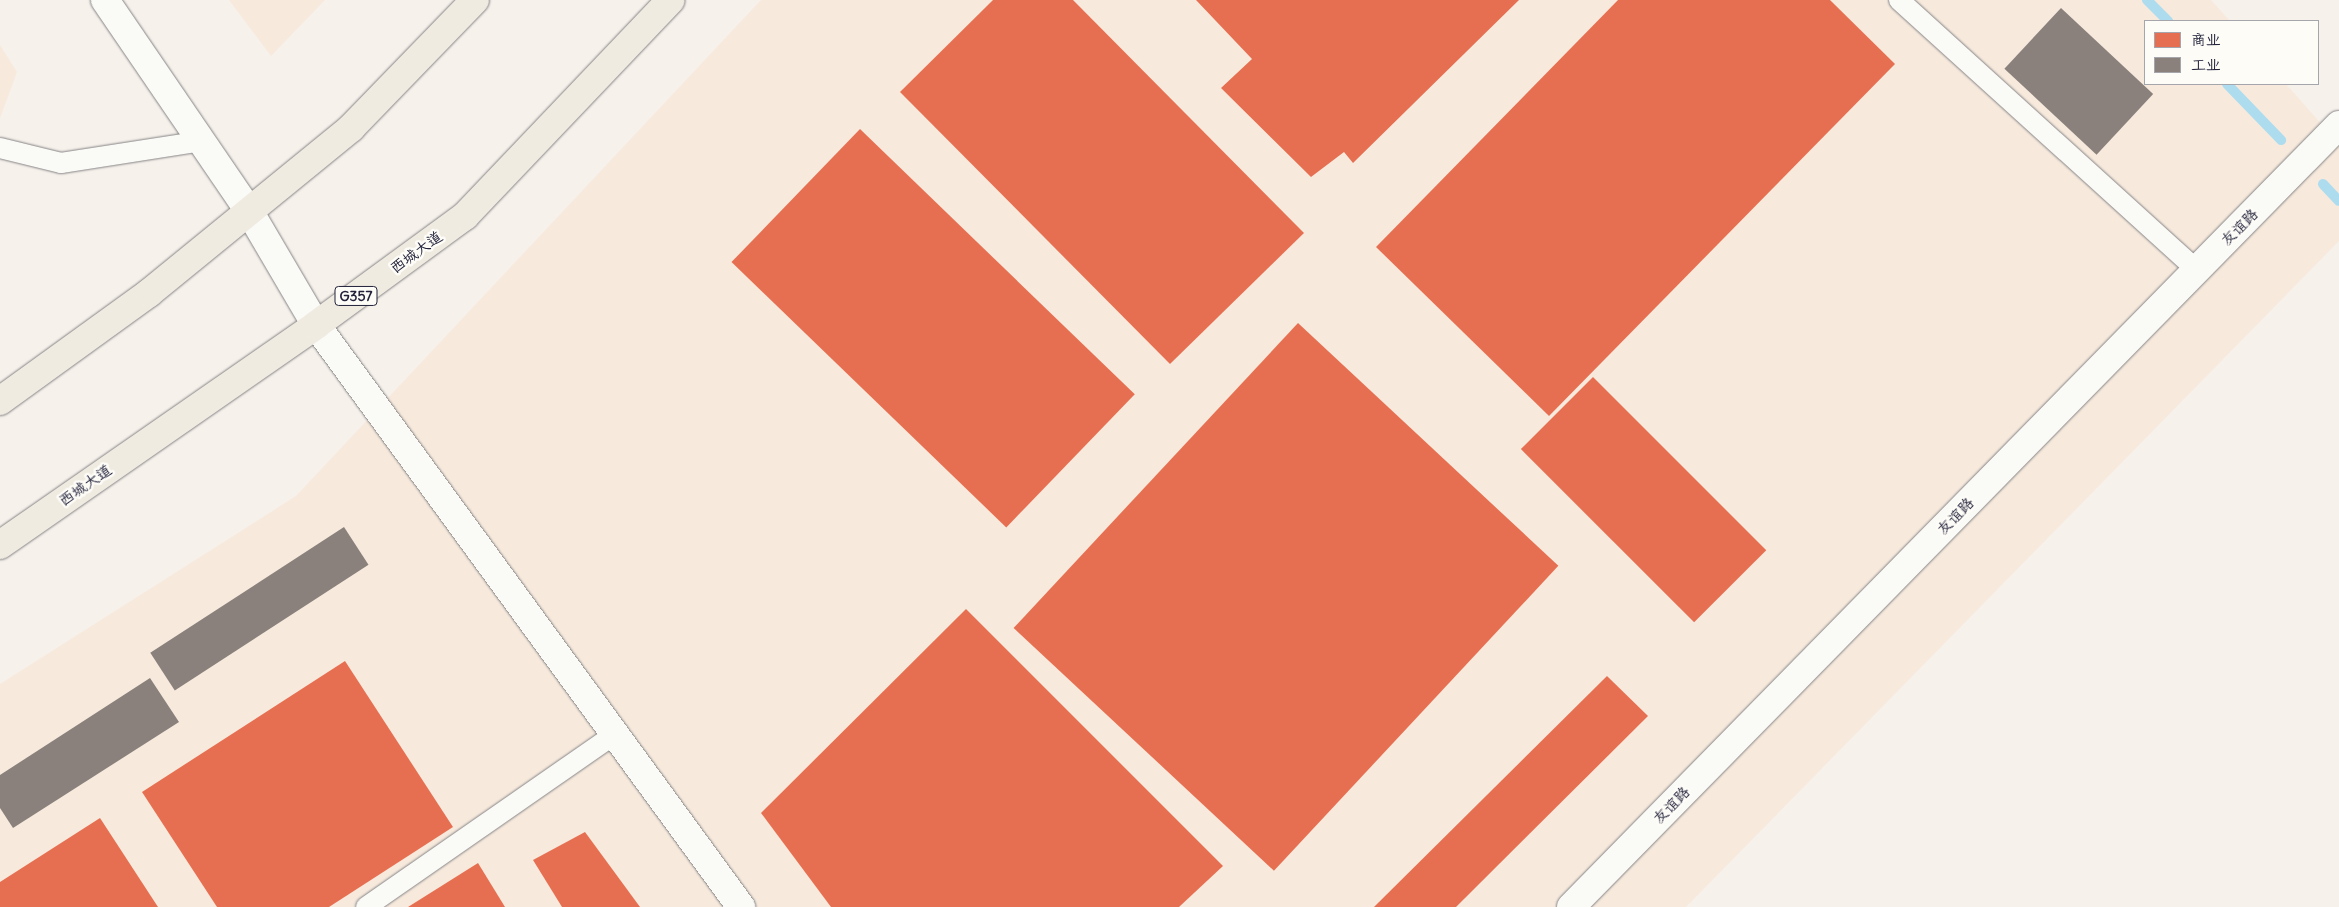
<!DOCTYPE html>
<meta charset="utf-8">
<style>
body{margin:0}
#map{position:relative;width:2339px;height:907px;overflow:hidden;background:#f6f1eb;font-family:Delius,"LXGW WenKai TC",sans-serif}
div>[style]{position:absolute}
.built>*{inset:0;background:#f7eadd}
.shops>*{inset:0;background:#e76f51;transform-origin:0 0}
.industry>*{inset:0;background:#8a817c;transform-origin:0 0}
.stream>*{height:10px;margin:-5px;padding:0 5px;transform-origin:5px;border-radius:5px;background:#addcee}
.roads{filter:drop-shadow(0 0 1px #868486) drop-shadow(0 0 1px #868486)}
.service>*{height:20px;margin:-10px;padding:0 10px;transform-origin:10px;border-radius:10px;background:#fafaf7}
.tertiary>*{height:28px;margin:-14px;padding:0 14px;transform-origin:14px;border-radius:14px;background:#fafaf7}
.trunk>*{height:28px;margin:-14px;padding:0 14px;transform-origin:14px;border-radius:14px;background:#f0ebe1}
span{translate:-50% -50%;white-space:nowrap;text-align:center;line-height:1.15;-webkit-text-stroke:5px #fdfcf7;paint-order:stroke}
.shield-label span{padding:1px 4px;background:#fdfcf7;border:1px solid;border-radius:4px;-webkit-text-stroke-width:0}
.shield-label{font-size:14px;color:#22223b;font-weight:700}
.street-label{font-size:15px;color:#22223b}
.legend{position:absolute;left:2144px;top:20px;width:175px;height:65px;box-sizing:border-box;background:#fdfcf7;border:1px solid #a5a5ac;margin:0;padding:6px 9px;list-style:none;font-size:15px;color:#22223b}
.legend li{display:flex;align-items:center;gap:10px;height:25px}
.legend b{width:25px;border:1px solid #a5a5ac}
</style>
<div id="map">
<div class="built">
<div style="clip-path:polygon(229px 0,325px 0,271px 56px)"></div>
<div style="clip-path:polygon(761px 0,2211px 0,2230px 21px,2145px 21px,2145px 84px,2286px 84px,2339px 144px,2339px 241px,1686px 907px,0 907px,0 684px,296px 496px)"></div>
<div style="clip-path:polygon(0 45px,17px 72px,0 118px)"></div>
</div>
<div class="shops">
<div style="clip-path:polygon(993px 0,1073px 0,1304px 233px,1170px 364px,900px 92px)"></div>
<div style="clip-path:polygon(1196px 0,1519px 0,1353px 163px,1344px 152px,1311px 177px,1221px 88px,1252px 59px)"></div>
<div style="clip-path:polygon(1618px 0,1830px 0,1895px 64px,1549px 416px,1376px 247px)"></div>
<div style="left:860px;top:129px;width:382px;height:185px;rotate:44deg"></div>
<div style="left:1298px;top:323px;width:356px;height:417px;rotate:43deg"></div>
<div style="left:1593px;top:377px;width:245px;height:102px;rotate:45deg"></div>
<div style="clip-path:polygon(966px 609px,1223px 866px,1179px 907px,831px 907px,761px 813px)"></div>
<div style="clip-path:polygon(345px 661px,453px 827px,329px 907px,217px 907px,142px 792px)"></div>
<div style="clip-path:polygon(1607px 676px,1648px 716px,1456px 907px,1374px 907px)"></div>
<div style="clip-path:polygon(100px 818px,158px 907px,0 907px,0 882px)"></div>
<div style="clip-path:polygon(585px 832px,640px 907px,562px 907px,533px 860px)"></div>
<div style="clip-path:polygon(478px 863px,505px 907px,408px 907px)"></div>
</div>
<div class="industry">
<div style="left:2061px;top:8px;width:126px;height:83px;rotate:43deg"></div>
<div style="left:344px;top:527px;width:45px;height:231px;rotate:57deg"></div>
<div style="clip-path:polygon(150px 678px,179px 722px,13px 828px,0 808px,0 775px)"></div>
</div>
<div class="stream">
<div style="left:2147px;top:0;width:30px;rotate:45deg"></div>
<div style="left:2227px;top:84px;width:78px;rotate:46deg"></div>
<div style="left:2323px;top:184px;width:23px;rotate:47deg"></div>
</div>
<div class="roads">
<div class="service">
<div style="left:1899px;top:0;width:402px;rotate:42.2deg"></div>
<div style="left:0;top:148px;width:63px;rotate:13.8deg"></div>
<div style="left:61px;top:163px;width:144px;rotate:-8.8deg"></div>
<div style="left:366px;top:907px;width:305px;rotate:-34.8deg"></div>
</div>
<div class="tertiary">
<div style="left:105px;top:0;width:255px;rotate:55.7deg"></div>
<div style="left:249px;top:211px;width:132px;rotate:59.6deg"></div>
<div style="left:316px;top:325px;width:721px;rotate:53.86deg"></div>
<div style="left:1571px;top:907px;width:1096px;rotate:-45.52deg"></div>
</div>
<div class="trunk">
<div style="left:0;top:401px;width:184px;rotate:-35.9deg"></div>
<div style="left:149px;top:293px;width:261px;rotate:-39.2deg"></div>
<div style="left:351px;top:128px;width:178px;rotate:-45.9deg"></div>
<div style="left:0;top:545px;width:385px;rotate:-34.8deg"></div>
<div style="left:316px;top:325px;width:185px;rotate:-36.2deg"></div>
<div style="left:465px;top:216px;width:298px;rotate:-46.4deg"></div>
</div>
</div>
<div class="shield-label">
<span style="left:356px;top:296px">G357</span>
</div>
<div class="street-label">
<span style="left:2239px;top:227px;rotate:-45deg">友谊路</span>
<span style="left:416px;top:252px;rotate:-36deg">西城大道</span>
<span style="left:85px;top:485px;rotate:-35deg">西城大道</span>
<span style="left:1955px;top:516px;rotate:-46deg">友谊路</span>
<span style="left:1671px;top:805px;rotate:-46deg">友谊路</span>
</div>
<ul class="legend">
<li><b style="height:14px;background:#e76f51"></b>商业</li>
<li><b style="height:14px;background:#8a817c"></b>工业</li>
</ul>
</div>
